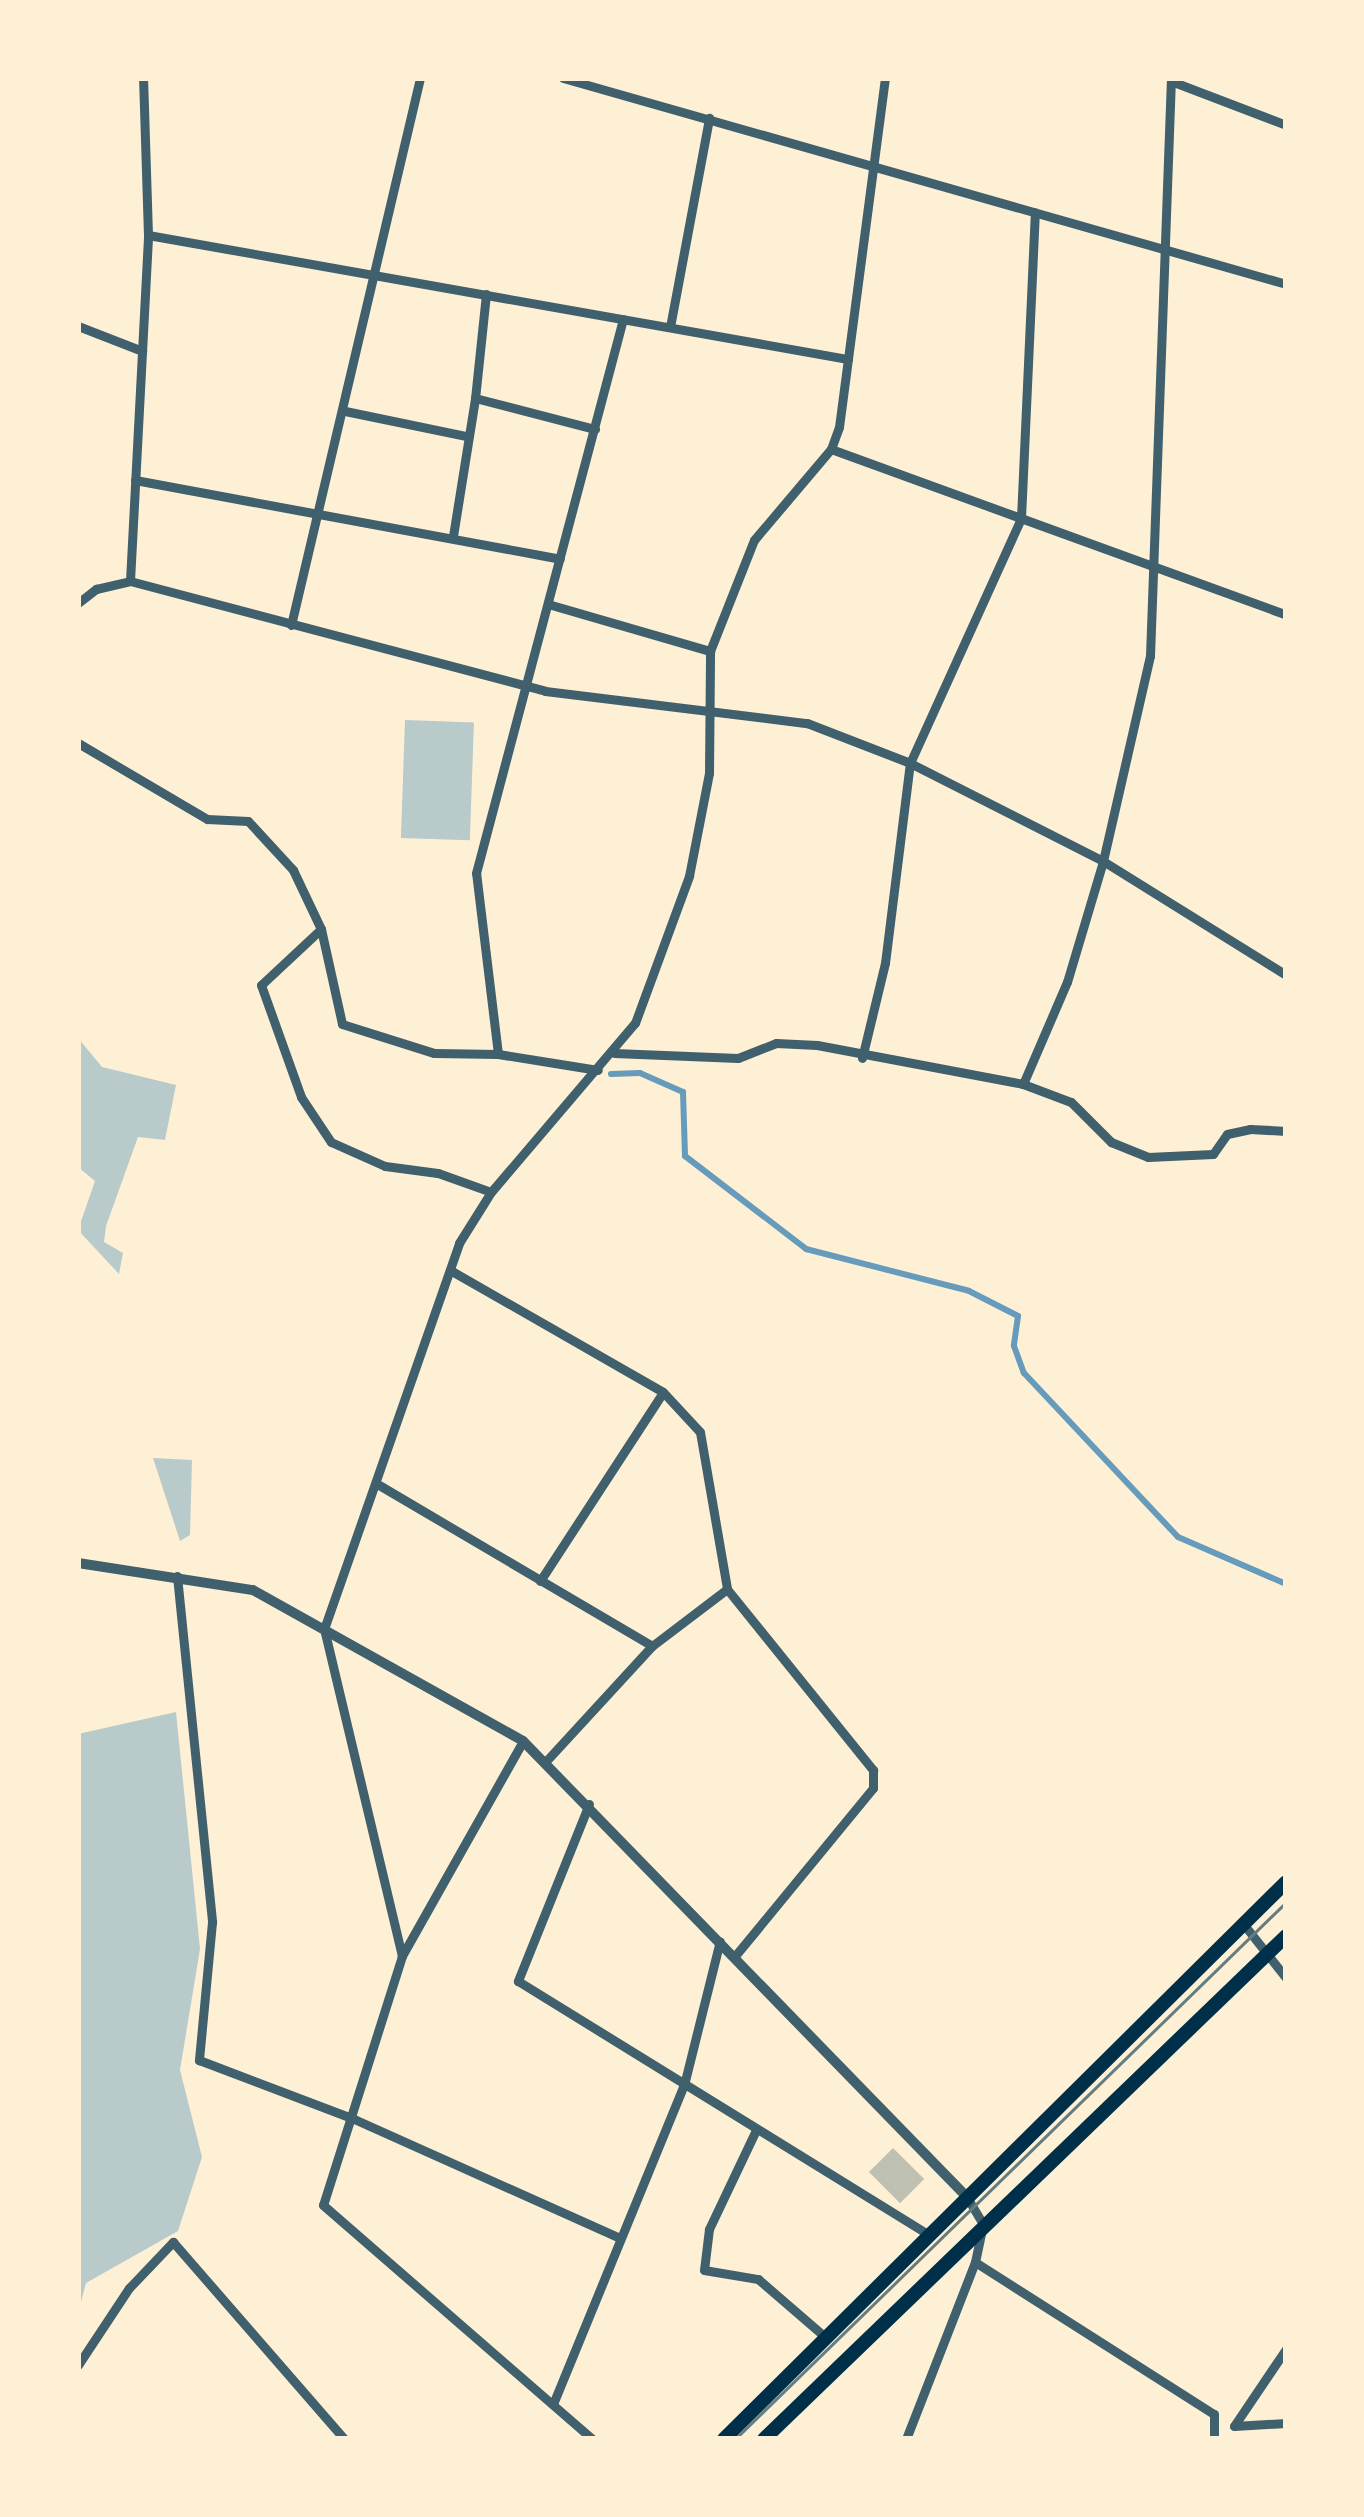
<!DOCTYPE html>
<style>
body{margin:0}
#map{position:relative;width:1364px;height:2517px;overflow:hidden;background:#fdf0d5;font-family:"DM Sans",sans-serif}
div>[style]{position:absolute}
.green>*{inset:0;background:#b9caca;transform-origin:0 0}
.stream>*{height:6px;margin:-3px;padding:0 3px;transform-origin:3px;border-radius:3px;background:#669bbc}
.building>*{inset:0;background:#bec0b2;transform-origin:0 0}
.minor>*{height:9px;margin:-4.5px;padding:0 4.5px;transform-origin:4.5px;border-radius:4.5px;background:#3f606c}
.tertiary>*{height:10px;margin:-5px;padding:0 5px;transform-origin:5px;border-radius:5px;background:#3f606c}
.primary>*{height:14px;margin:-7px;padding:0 7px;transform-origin:7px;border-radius:7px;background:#003049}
.tram>*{height:3px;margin:-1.5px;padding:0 1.5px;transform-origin:1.5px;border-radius:1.5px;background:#657d81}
span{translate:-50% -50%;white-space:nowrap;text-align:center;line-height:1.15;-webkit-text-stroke:10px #fdf0d5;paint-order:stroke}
.frame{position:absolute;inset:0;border:81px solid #fdf0d5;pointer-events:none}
</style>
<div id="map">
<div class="green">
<div style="left:405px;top:720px;width:69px;height:118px;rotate:2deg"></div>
<div style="clip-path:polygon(78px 1038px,102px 1067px,176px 1085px,165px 1140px,138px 1137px,106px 1226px,104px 1242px,123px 1253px,119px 1274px,78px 1230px,95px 1181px,78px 1167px)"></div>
<div style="clip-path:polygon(153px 1458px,192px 1460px,190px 1535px,180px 1541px)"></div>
<div style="clip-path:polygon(176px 1712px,200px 1949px,180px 2070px,202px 2157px,178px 2231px,86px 2283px,78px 2313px,78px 1734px)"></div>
</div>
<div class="stream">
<div style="left:611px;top:1074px;width:29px;rotate:-2deg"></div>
<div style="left:640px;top:1073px;width:47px;rotate:23.8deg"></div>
<div style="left:683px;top:1092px;width:64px;rotate:88.2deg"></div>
<div style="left:685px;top:1156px;width:153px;rotate:37.5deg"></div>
<div style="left:806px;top:1249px;width:168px;rotate:14.4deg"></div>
<div style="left:969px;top:1291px;width:55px;rotate:27deg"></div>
<div style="left:1018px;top:1316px;width:30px;rotate:98deg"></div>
<div style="left:1014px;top:1346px;width:29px;rotate:70deg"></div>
<div style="left:1024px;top:1373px;width:225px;rotate:46.8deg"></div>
<div style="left:1178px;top:1537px;width:118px;rotate:23.5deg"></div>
</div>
<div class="building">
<div style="left:893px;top:2148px;width:44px;height:34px;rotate:45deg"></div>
</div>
<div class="minor">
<div style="left:563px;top:78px;width:752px;rotate:15.9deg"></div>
<div style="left:1171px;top:81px;width:123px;rotate:20.9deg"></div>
<div style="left:148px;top:235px;width:711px;rotate:10.05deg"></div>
<div style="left:486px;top:294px;width:105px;rotate:96deg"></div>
<div style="left:475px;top:398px;width:124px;rotate:14.5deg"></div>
<div style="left:78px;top:326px;width:69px;rotate:21.3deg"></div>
<div style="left:670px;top:327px;width:213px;rotate:-79.4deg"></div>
<div style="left:345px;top:411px;width:124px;rotate:11.7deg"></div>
<div style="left:831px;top:449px;width:484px;rotate:20deg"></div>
<div style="left:135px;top:480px;width:432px;rotate:10.5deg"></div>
<div style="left:453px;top:536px;width:140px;rotate:-80.9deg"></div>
<div style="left:130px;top:581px;width:346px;rotate:-87deg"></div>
<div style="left:148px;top:235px;width:157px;rotate:-91.8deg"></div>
<div style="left:78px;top:603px;width:23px;rotate:-38deg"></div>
<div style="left:96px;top:589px;width:35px;rotate:-13deg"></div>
<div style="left:130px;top:581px;width:429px;rotate:14.8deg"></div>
<div style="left:545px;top:691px;width:264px;rotate:7deg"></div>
<div style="left:807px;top:723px;width:110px;rotate:21.2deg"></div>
<div style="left:910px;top:763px;width:216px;rotate:26.9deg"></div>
<div style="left:1103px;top:861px;width:216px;rotate:31.9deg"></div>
<div style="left:548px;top:604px;width:169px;rotate:16.2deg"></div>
<div style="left:291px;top:625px;width:562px;rotate:-76.73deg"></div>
<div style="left:78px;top:743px;width:150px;rotate:30.5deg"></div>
<div style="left:207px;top:819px;width:41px;rotate:2.8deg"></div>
<div style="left:248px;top:821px;width:67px;rotate:47.4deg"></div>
<div style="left:293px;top:870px;width:65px;rotate:64.6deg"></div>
<div style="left:321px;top:929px;width:82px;rotate:137deg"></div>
<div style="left:261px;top:985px;width:119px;rotate:70.3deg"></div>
<div style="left:301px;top:1097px;width:54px;rotate:56.3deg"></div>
<div style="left:331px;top:1142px;width:59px;rotate:24deg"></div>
<div style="left:385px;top:1166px;width:53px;rotate:7.5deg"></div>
<div style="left:438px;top:1173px;width:56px;rotate:19.7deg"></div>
<div style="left:321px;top:929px;width:97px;rotate:77.5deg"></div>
<div style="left:342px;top:1024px;width:96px;rotate:17.5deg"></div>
<div style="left:434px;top:1053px;width:64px;rotate:0.9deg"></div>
<div style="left:498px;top:1054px;width:101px;rotate:9.1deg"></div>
<div style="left:614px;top:1053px;width:124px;rotate:2.3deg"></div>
<div style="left:738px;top:1058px;width:41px;rotate:-21.5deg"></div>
<div style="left:776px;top:1043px;width:41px;rotate:2.8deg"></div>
<div style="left:817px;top:1045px;width:210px;rotate:10.7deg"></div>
<div style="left:1023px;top:1084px;width:51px;rotate:20.6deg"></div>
<div style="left:1071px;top:1102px;width:57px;rotate:45deg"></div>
<div style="left:1111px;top:1142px;width:40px;rotate:22deg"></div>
<div style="left:1148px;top:1157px;width:65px;rotate:-2.6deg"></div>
<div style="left:1213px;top:1154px;width:24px;rotate:-55deg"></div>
<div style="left:1227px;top:1134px;width:24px;rotate:-12deg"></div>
<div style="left:1250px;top:1129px;width:36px;rotate:3deg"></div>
<div style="left:498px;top:1054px;width:182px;rotate:-96.9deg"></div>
<div style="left:476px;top:873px;width:573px;rotate:-75.14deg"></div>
<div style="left:862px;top:1058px;width:98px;rotate:-76.4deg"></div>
<div style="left:885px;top:963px;width:202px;rotate:-82.9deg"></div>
<div style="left:910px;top:763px;width:269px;rotate:-65.6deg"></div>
<div style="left:1021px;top:518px;width:306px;rotate:-87.4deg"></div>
<div style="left:1023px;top:1084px;width:111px;rotate:-66.7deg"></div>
<div style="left:1067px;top:982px;width:126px;rotate:-73.4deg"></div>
<div style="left:1103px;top:861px;width:210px;rotate:-77.1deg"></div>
<div style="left:1150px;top:656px;width:578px;rotate:-87.92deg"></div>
<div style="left:450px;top:1270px;width:245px;rotate:29.8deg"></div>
<div style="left:663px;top:1392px;width:54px;rotate:47.2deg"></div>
<div style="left:700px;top:1432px;width:159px;rotate:80.2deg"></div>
<div style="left:727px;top:1589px;width:233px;rotate:51.1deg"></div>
<div style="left:873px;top:1770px;width:18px;rotate:90deg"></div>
<div style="left:873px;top:1788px;width:217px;rotate:129.4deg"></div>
<div style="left:379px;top:1485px;width:317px;rotate:30.5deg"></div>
<div style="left:177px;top:1576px;width:348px;rotate:84.2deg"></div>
<div style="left:212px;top:1922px;width:139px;rotate:95.4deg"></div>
<div style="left:199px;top:2060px;width:166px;rotate:20.8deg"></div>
<div style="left:354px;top:2119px;width:291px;rotate:24.1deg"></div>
<div style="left:540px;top:1581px;width:225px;rotate:-56.9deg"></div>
<div style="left:523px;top:1741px;width:247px;rotate:119.4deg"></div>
<div style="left:402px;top:1956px;width:261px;rotate:107.6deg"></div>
<div style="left:323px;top:2205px;width:357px;rotate:41deg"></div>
<div style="left:548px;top:1759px;width:154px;rotate:-47.4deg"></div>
<div style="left:652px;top:1646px;width:94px;rotate:-37.2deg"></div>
<div style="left:589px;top:1804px;width:191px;rotate:111.9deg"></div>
<div style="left:518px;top:1981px;width:481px;rotate:31.7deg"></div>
<div style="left:1245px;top:1926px;width:66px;rotate:51.7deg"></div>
<div style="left:402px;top:1956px;width:336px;rotate:-103.4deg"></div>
<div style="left:324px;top:1629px;width:409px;rotate:-70.7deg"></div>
<div style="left:459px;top:1243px;width:60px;rotate:-57.9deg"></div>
<div style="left:491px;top:1192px;width:222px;rotate:-49.6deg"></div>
<div style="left:635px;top:1023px;width:157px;rotate:-69.8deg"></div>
<div style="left:689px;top:876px;width:105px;rotate:-79deg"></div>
<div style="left:709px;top:773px;width:122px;rotate:-89.5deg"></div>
<div style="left:710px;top:651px;width:119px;rotate:-68.4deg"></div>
<div style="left:754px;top:540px;width:119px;rotate:-49.8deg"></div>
<div style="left:831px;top:449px;width:23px;rotate:-70deg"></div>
<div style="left:839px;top:427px;width:352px;rotate:-82.5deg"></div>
<div style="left:756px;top:2130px;width:110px;rotate:115.4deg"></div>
<div style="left:709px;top:2229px;width:41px;rotate:97deg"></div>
<div style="left:704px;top:2270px;width:55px;rotate:9.5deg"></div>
<div style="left:758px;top:2279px;width:87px;rotate:40.8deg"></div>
<div style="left:975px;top:2262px;width:283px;rotate:32.5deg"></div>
<div style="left:1214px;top:2414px;width:25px;rotate:90deg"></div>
<div style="left:78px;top:2365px;width:92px;rotate:-56.5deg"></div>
<div style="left:129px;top:2288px;width:64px;rotate:-46.3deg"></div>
<div style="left:173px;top:2242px;width:261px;rotate:49deg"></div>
<div style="left:553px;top:2404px;width:345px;rotate:-67.7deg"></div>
<div style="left:684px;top:2085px;width:148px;rotate:-76deg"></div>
<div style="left:1234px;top:2426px;width:93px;rotate:-56deg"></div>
<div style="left:1234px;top:2426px;width:52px;rotate:-3.3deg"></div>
<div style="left:906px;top:2439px;width:190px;rotate:-68.7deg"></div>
<div style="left:975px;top:2262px;width:39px;rotate:-78deg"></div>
<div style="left:983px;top:2224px;width:33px;rotate:-121deg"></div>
</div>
<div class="tertiary">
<div style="left:78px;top:1563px;width:177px;rotate:8.8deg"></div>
<div style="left:253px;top:1590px;width:309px;rotate:29.2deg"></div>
<div style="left:523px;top:1741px;width:635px;rotate:45.77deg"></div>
</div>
<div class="primary">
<div style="left:724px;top:2439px;width:791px;rotate:-44.74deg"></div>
<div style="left:764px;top:2439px;width:725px;rotate:-43.94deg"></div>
</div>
<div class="tram">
<div style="left:735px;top:2439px;width:769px;rotate:-44.26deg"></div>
</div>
<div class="frame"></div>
</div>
